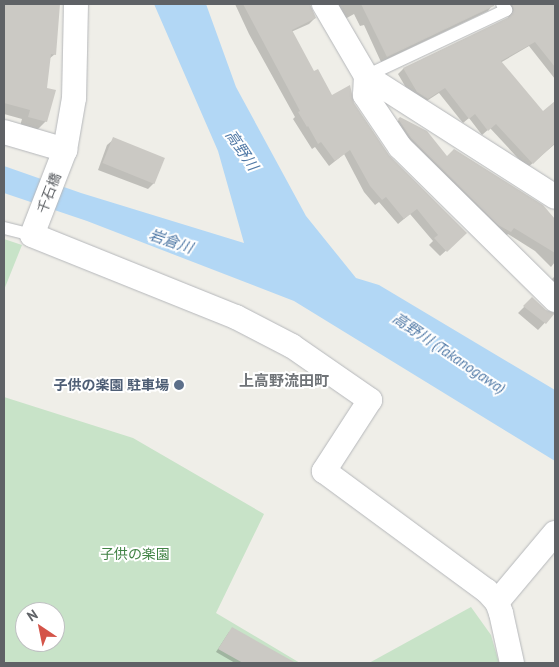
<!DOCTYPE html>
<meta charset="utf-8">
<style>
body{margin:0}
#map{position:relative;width:559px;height:667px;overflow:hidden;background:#efeee8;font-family:"PT Sans","Noto Sans JP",sans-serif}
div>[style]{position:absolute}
.green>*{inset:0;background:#c8e3c8}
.water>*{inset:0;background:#b2d7f5}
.shadow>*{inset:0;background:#0003}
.building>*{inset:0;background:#cbc9c4;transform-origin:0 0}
.roads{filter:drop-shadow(0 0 1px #b5b7ba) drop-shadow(0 0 1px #b5b7ba)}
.service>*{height:12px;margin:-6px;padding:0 6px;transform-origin:6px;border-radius:6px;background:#fff}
.minor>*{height:24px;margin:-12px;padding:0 12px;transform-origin:12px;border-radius:12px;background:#fff}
.dots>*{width:14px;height:14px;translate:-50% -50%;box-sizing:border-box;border:2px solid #fff;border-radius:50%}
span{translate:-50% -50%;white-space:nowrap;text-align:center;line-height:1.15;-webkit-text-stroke:4px #fff;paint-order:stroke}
.street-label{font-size:14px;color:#5f6266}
.service-label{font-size:14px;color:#4e5e75;font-weight:700}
.right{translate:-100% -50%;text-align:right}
.park-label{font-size:14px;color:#418345}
.water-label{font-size:15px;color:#5079a6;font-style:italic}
.neighbourhood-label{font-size:15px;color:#707478;font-weight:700}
.frame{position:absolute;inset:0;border:5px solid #5f6266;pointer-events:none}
.north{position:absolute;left:15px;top:602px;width:50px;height:50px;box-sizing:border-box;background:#fff;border:1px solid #bfc0c2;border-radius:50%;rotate:326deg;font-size:14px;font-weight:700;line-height:20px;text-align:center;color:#5f6266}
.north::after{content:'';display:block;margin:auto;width:18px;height:22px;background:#d45449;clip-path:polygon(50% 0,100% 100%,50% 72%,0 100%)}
</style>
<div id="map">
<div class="green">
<div style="clip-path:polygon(4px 239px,22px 245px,4px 290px)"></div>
<div style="clip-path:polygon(evenodd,4px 397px,133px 438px,264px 514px,216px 613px,300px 663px,4px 663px,4px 397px,25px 612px,55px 612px,55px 642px,25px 642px,25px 612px)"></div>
<div style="clip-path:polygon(471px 607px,491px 635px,499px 663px,369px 663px)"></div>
</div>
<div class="water">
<div style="clip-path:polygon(154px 4px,206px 4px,236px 87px,306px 216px,356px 278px,379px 285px,555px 390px,555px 461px,294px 301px,87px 221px,4px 193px,4px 166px,81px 193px,244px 243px,218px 151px)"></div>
</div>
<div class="shadow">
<div style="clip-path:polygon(4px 4px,59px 4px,55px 54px,49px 59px,45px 89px,46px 121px,37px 130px,20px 126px,22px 119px,4px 114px)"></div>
<div style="clip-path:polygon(235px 4px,293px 4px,295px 6px,309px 4px,315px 18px,309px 24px,291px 32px,313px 73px,331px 97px,352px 103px,388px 156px,460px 238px,440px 256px,429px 245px,433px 241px,410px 214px,398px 224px,379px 202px,375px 205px,364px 192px,344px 154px,329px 166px,315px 147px,312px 149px,293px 119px,295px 117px,249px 34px)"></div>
<div style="clip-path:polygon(332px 4px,493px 4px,488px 11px,381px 62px,364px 25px,360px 26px,354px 14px,345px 19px)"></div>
<div style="clip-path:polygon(502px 4px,555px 4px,555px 79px,529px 46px,500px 63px,543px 113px,555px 102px,555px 144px,527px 168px,490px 128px,482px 135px,469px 118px,463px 123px,439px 93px,422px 104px,412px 98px,398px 74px,403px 69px,507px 20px,509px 15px)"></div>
<div style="clip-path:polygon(400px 119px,447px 158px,542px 206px,555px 220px,555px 262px,551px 267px,535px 251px,508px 234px,504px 238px,392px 126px)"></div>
<div style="clip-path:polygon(114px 139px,154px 183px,148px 189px,98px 170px,107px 145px)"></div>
<div style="clip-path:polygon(555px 276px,555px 292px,548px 283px)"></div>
<div style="clip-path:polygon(532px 299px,545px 311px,553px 314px,538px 330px,518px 313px)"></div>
<div style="clip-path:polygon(229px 632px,277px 654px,271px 663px,235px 663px,216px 652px)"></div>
</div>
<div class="building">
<div style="clip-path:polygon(4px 4px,60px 4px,56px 55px,51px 54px,47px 88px,56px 90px,47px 122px,28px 117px,30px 110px,4px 103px)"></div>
<div style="clip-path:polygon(243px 4px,310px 4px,316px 18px,292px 30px,314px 71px,318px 69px,332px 95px,350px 85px,354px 103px,389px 155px,467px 233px,447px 252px,434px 238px,438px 235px,417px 209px,404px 219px,386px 197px,382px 200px,370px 186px,350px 150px,335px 161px,321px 142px,318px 144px,308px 126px,307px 127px,298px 112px,300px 111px)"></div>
<div style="clip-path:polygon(361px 4px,494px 4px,494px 6px,387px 57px)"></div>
<div style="clip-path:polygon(512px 4px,555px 4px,555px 67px,535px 42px,501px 61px,543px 111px,555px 101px,555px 143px,533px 164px,496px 124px,488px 131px,475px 114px,469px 119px,445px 88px,428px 99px,417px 92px,403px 68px,509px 17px,514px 10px)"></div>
<div style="clip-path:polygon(400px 117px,427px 131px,447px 156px,454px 149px,543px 205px,555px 219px,555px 253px,514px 228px,511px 232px,498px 225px,411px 138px,398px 119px)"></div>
<div style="left:113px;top:137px;width:56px;height:28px;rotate:22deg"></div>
<div style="clip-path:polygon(532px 297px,546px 310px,555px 313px,546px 324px,523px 306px)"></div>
<div style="clip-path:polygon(232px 627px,296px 663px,243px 663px,218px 649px)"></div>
</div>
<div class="roads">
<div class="service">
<div style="left:366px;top:76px;width:155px;rotate:-25.2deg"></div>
<div style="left:506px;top:10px;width:7px;rotate:-124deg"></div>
<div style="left:4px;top:228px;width:29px;rotate:14deg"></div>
</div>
<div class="minor">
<div style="left:76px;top:4px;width:94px;rotate:91.2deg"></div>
<div style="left:74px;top:98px;width:53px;rotate:99.8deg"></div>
<div style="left:65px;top:150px;width:91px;rotate:111.2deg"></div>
<div style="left:32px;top:235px;width:220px;rotate:21.9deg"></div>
<div style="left:236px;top:317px;width:63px;rotate:27.4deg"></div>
<div style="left:292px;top:346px;width:95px;rotate:34.7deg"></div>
<div style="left:370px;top:400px;width:85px;rotate:122.9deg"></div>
<div style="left:324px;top:471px;width:202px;rotate:36.4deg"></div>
<div style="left:487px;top:591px;width:15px;rotate:48deg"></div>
<div style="left:497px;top:602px;width:12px;rotate:70deg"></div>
<div style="left:501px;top:613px;width:51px;rotate:77.6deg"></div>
<div style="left:324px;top:4px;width:83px;rotate:59.7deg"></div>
<div style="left:366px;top:76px;width:224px;rotate:32.6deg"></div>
<div style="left:366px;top:76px;width:19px;rotate:93deg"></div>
<div style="left:365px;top:95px;width:63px;rotate:56.1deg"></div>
<div style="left:400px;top:147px;width:218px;rotate:44.6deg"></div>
<div style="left:4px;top:132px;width:64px;rotate:16.4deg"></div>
<div style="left:497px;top:602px;width:90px;rotate:-50deg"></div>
</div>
</div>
<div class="dots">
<div style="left:179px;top:385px;background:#5c6f8a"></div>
</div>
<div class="street-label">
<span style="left:49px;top:193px;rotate:-69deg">千石橋</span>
</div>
<div class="service-label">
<span class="right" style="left:169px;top:385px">子供の楽園 駐車場</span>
</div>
<div class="park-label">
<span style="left:135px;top:554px">子供の楽園</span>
</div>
<div class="water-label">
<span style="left:242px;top:150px;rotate:56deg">高野川</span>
<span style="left:171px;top:241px;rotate:19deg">岩倉川</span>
<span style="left:449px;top:353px;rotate:34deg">高野川 (Takanogawa)</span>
</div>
<div class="neighbourhood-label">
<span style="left:284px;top:381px">上高野流田町</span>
</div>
<div class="frame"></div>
<div class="north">N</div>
</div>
